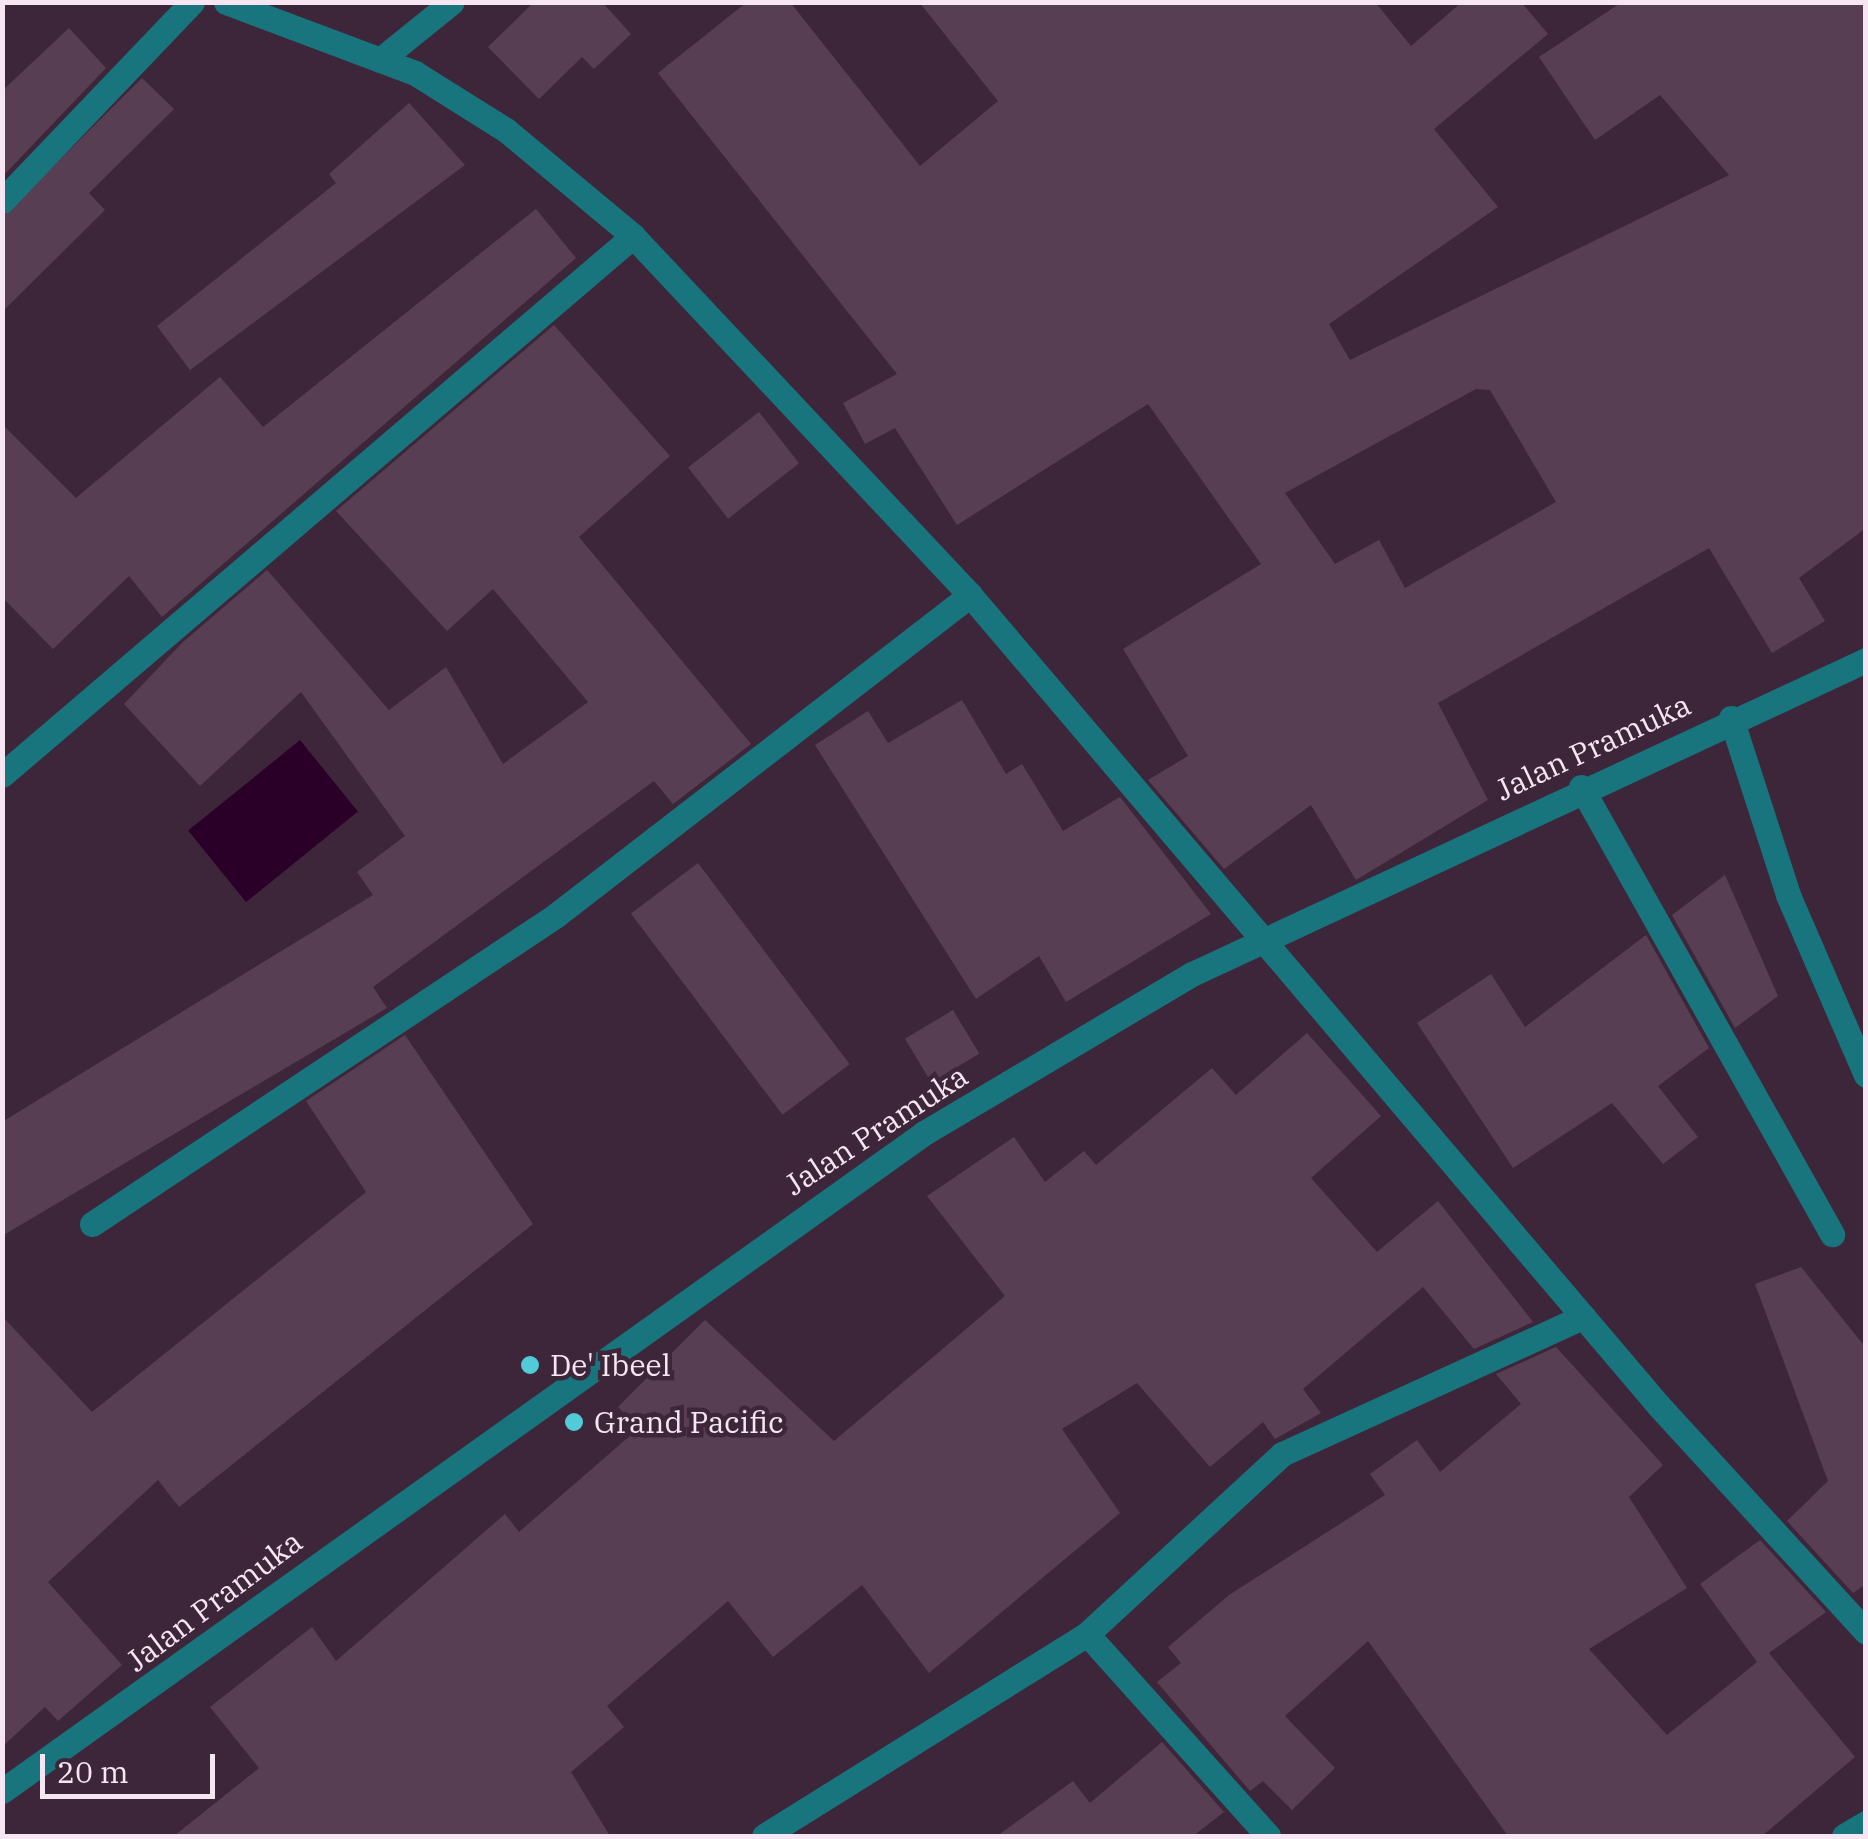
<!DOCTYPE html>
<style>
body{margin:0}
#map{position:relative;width:1868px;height:1839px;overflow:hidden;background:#3e263a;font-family:"IBM Plex Serif",serif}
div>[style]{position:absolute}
.water>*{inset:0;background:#2b0028;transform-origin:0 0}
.building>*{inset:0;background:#583e53;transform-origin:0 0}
.minor>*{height:25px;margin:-12.5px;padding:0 12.5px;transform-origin:12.5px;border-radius:12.5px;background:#18747d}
.dots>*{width:28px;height:28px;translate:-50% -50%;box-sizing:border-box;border:5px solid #3e263a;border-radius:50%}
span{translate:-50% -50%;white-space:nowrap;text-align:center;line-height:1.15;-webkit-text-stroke:9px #3e263a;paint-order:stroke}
.street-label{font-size:30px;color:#f6e6f3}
.poi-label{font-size:30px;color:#f6e6f3}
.left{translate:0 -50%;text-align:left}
.frame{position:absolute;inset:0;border:5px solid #f6e6f3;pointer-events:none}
.scale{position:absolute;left:40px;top:1754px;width:175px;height:45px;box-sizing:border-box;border:5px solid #f6e6f3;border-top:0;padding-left:12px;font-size:30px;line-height:35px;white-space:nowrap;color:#f6e6f3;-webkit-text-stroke:8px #3e263a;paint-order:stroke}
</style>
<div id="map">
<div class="water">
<div style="left:300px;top:740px;width:92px;height:144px;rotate:51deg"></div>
</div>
<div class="building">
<div style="clip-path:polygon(534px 2px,602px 2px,631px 34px,594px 69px,582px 57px,539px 99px,488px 47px)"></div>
<div style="clip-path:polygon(evenodd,747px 2px,790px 2px,920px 166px,998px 101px,919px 2px,1375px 2px,1411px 46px,1462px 2px,1521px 2px,1548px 34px,1434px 129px,1498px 207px,1329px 324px,1350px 360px,1729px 175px,1660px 95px,1595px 140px,1539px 57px,1622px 2px,1866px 2px,1866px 528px,1799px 578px,1825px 621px,1772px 653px,1709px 548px,1438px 703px,1488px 800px,1356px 880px,1311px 805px,1224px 869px,1148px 780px,1188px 756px,1123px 649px,1261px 564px,1148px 404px,957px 525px,895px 428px,865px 444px,843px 403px,897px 374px,658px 73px,747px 2px,1476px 389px,1490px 390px,1556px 502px,1405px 588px,1379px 540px,1335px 564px,1285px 493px,1476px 389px)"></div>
<div style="clip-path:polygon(69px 28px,106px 68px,2px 177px,2px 91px)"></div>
<div style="clip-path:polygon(142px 78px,174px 109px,89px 193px,105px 210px,2px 312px,2px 217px)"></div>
<div style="clip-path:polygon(409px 103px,465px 165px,190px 370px,157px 326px,336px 183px,329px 174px)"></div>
<div style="clip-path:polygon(536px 209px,576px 258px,162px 617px,129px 576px,53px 649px,2px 597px,2px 424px,76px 498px,220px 377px,263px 427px)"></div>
<div style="clip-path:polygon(554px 325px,670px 456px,579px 537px,751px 744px,673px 804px,654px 781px,373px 987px,387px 1008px,2px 1236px,2px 1122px,373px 895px,357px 872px,405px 836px,301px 692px,200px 786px,124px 704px,183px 642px,267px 570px,389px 710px,446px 667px,503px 764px,588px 702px,493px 589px,447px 631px,336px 511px)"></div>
<div style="left:759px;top:412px;width:65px;height:90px;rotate:52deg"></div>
<div style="clip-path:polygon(962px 700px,1006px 774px,1022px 764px,1063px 831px,1120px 797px,1211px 914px,1066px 1002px,1039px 956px,976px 999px,815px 745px,868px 711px,888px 743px)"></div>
<div style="left:698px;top:863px;width:252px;height:84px;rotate:53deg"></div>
<div style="clip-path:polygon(1725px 875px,1778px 996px,1735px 1028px,1672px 915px)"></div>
<div style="clip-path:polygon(1646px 935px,1709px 1048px,1658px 1086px,1698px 1137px,1663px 1164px,1612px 1103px,1513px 1168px,1417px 1023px,1491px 974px,1525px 1027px)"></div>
<div style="left:953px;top:1010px;width:51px;height:56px;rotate:59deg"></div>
<div style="clip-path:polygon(1307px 1033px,1381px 1116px,1311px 1178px,1377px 1252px,1438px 1201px,1533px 1322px,1474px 1349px,1423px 1287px,1303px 1389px,1321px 1413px,1275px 1439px,1263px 1422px,1210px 1467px,1137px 1383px,1062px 1429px,1120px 1513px,929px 1673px,862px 1585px,773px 1657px,728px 1601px,607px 1706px,624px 1727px,571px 1772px,610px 1836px,174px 1836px,259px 1768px,210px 1707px,312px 1627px,336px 1661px,505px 1514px,519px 1532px,639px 1428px,618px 1407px,705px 1320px,834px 1441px,1005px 1296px,927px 1196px,1014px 1137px,1045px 1182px,1084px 1151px,1096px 1165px,1212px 1068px,1236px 1095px)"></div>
<div style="clip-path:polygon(405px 1035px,533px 1224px,179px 1507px,158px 1480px,48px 1582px,122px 1665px,58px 1721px,45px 1707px,2px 1747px,2px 1316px,92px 1412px,366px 1192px,306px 1101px)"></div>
<div style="clip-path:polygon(1801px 1267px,1866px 1348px,1866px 1584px,1853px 1593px,1787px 1521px,1828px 1481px,1755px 1284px)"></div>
<div style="clip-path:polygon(1556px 1347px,1663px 1465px,1629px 1497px,1687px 1588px,1589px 1649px,1667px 1735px,1767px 1654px,1757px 1662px,1700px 1584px,1760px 1540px,1826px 1612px,1769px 1653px,1855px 1757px,1762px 1836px,1508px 1836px,1368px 1641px,1285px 1716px,1335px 1768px,1292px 1810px,1263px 1781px,1250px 1791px,1157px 1682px,1181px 1663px,1168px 1647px,1229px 1595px,1385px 1495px,1370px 1474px,1417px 1440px,1440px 1472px,1521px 1404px,1496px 1374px)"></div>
<div style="clip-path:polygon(1162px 1742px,1224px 1812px,1193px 1836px,997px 1836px,1073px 1781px,1090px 1803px)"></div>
</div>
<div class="minor">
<div style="left:226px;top:2px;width:202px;rotate:20.6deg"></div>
<div style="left:415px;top:73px;width:107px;rotate:32.1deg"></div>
<div style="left:506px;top:130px;width:165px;rotate:39.8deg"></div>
<div style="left:633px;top:236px;width:492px;rotate:46.8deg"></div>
<div style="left:970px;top:595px;width:1064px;rotate:49.65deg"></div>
<div style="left:1659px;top:1406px;width:306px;rotate:47.5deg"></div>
<div style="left:380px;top:60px;width:92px;rotate:-38.9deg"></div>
<div style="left:2px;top:201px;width:275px;rotate:-46.3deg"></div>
<div style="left:1731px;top:718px;width:186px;rotate:72.1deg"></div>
<div style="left:1788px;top:895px;width:196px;rotate:66.6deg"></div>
<div style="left:2px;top:775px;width:830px;rotate:-40.5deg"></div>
<div style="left:1581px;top:787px;width:513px;rotate:60.68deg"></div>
<div style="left:92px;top:1224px;width:556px;rotate:-33.63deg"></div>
<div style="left:555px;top:916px;width:525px;rotate:-37.72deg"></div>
<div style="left:1087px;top:1634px;width:271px;rotate:48.1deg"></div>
<div style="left:2px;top:1791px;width:1133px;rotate:-35.51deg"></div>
<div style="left:924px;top:1133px;width:312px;rotate:-30.7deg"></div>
<div style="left:1192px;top:974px;width:744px;rotate:-24.98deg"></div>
<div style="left:764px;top:1836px;width:381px;rotate:-32deg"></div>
<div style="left:1087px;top:1634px;width:265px;rotate:-42.7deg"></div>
<div style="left:1282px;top:1454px;width:331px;rotate:-24.5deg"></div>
<div style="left:1844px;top:1836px;width:26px;rotate:-31deg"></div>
</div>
<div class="dots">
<div style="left:530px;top:1365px;background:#52cbd8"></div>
<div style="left:574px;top:1422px;background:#52cbd8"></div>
</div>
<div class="street-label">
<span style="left:1593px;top:747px;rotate:-25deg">Jalan Pramuka</span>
<span style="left:876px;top:1130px;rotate:-33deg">Jalan Pramuka</span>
<span style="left:214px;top:1601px;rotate:-37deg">Jalan Pramuka</span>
</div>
<div class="poi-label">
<span class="left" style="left:550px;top:1365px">De' Ibeel</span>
<span class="left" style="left:594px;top:1422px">Grand Pacific</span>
</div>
<div class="frame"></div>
<div class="scale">20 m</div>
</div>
